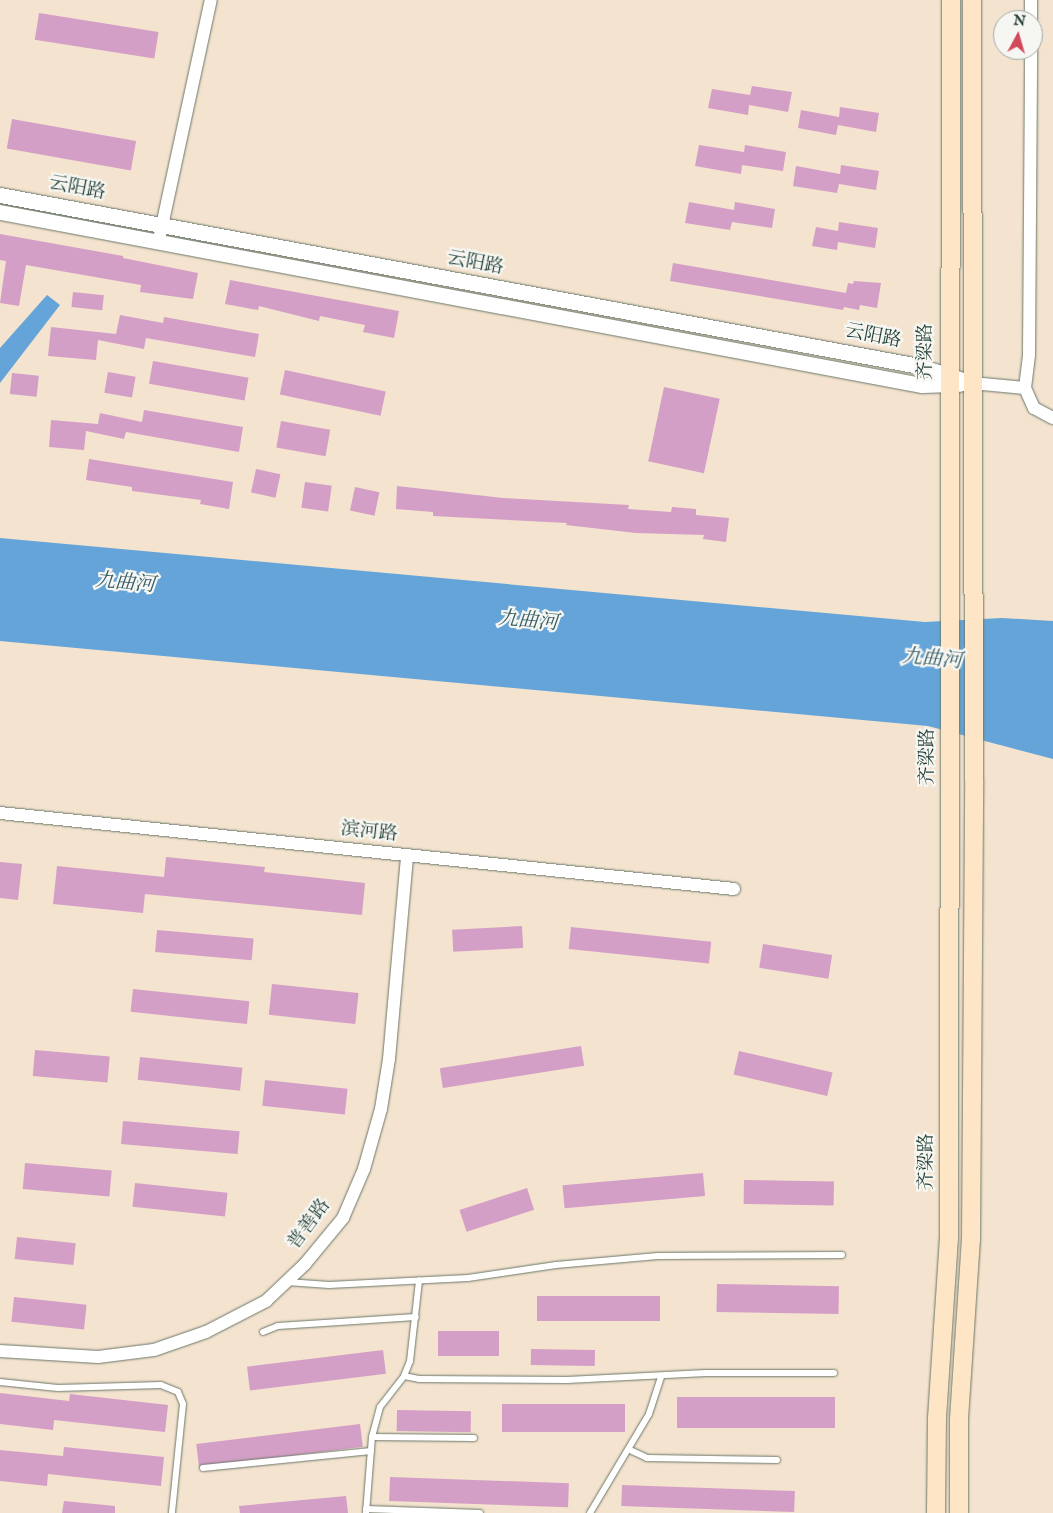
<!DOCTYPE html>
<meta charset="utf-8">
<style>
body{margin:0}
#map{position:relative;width:1053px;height:1513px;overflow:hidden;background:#f4e3ce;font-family:"IM FELL English","Noto Serif SC",serif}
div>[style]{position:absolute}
.water>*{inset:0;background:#65a4d8}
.building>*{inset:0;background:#d49fc6;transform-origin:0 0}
.roads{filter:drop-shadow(0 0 1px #6a776a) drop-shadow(0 0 1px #6a776a)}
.service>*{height:6px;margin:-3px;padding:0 3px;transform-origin:3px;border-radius:3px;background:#fff}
.minor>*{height:12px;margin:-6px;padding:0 6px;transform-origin:6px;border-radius:6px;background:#fff}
.tertiary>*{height:15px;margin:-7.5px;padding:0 7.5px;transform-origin:7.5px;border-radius:7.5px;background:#fff}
.secondary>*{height:18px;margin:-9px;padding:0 9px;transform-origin:9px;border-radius:9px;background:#fde5c5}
span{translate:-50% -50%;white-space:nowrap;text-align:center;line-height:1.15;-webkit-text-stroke:4.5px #f6f6f2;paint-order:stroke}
.street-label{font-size:19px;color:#1f3d34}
.water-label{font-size:20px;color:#345c65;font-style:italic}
.north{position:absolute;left:993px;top:10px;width:50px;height:50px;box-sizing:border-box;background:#f6f6f2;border:1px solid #a0aca6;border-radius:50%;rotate:6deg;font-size:14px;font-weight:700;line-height:20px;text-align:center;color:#1f3d34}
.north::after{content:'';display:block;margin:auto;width:18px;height:22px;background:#d1495b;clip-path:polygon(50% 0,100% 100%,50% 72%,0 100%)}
</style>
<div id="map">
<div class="water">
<div style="clip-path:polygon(47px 295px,60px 305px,0 383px,0 348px)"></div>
<div style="clip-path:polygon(0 538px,925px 622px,1002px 618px,1053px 621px,1053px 759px,928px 726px,0 641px)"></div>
</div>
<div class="building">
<div style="left:39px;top:13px;width:121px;height:27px;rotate:9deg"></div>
<div style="clip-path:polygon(752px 86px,792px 92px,788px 112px,749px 105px,748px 115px,708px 108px,712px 89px,750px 95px)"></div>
<div style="clip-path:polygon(840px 107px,879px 113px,876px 132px,838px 125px,836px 135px,798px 128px,801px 110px,839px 117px)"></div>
<div style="left:12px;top:119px;width:126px;height:30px;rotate:10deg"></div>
<div style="clip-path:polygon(699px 145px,744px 152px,745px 145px,786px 152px,783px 171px,742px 165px,741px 174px,695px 166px)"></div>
<div style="clip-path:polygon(841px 165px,879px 171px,876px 190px,839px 184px,837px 193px,793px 186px,796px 166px,840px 174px)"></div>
<div style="clip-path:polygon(689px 202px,734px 210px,735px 202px,775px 209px,772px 228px,732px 222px,730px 230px,685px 223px)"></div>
<div style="clip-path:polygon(839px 222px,878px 228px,875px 248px,838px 242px,837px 250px,812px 246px,816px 227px,838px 231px)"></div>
<div style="clip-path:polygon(0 234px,123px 256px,123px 258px,198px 273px,193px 299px,140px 292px,141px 285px,26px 265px,19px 306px,0 303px,6px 261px,0 260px)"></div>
<div style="clip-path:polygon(673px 263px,846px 293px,848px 283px,853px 284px,854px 281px,881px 283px,877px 308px,860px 305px,859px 310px,844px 307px,843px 310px,670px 281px)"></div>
<div style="clip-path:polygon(230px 280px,399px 311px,394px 338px,363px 332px,365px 325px,320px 316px,319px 321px,259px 306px,258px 310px,225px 304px)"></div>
<div style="left:73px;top:292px;width:31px;height:15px;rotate:6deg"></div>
<div style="clip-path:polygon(120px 315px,163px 323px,164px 317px,259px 334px,255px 357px,146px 338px,144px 349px,98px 340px,96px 360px,48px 356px,51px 327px,116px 334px)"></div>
<div style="left:153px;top:361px;width:97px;height:23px;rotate:10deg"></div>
<div style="left:285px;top:370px;width:103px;height:25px;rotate:12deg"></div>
<div style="left:108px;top:372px;width:28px;height:21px;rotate:10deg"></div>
<div style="left:12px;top:373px;width:27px;height:21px;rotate:6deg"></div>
<div style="left:664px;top:387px;width:57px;height:76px;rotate:12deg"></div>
<div style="clip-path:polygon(144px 410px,243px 427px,239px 452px,126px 432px,124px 439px,86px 431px,84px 450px,49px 447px,51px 420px,98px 424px,100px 413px,142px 422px)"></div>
<div style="left:281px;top:421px;width:50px;height:27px;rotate:10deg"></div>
<div style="clip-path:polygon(89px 459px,233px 482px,229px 509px,200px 504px,201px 500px,132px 491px,132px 487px,86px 480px)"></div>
<div style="left:256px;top:469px;width:25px;height:24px;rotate:12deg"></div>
<div style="left:305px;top:482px;width:27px;height:26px;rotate:8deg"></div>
<div style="clip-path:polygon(397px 486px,503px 498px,629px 505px,628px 509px,671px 512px,672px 507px,696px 509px,696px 515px,729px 518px,726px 542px,703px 539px,704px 535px,636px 533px,566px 525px,567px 523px,433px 516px,433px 512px,396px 509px)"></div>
<div style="left:355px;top:487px;width:25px;height:24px;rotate:12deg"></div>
<div style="clip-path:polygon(166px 857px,265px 867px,264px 872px,365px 883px,362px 915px,145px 894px,143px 913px,53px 904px,57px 866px,164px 877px)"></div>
<div style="clip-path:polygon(0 862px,22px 864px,18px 900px,0 898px)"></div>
<div style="left:522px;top:926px;width:22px;height:70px;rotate:87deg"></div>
<div style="left:571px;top:927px;width:141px;height:22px;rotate:6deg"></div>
<div style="left:157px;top:930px;width:97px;height:22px;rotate:5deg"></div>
<div style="left:763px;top:944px;width:70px;height:24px;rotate:9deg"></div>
<div style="left:272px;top:984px;width:87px;height:31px;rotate:6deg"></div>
<div style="left:133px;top:989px;width:117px;height:23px;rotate:6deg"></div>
<div style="left:581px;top:1046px;width:20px;height:143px;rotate:81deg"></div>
<div style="left:35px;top:1050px;width:75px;height:26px;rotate:5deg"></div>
<div style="left:739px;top:1051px;width:96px;height:24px;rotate:13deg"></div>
<div style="left:140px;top:1057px;width:103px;height:23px;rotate:6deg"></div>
<div style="left:265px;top:1080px;width:83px;height:26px;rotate:6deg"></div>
<div style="left:123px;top:1121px;width:117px;height:23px;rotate:5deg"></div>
<div style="left:25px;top:1163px;width:87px;height:26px;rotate:5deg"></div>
<div style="left:703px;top:1173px;width:23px;height:141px;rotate:85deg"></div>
<div style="left:744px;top:1180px;width:90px;height:24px;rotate:1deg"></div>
<div style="left:135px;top:1183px;width:93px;height:24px;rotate:6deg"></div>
<div style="left:527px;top:1188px;width:23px;height:71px;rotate:72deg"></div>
<div style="left:17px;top:1237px;width:59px;height:22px;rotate:6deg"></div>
<div style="left:717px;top:1284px;width:122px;height:28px;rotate:1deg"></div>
<div style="left:537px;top:1296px;width:123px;height:25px"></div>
<div style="left:14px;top:1297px;width:73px;height:25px;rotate:6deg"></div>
<div style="left:438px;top:1331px;width:61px;height:25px"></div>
<div style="left:531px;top:1349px;width:64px;height:16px;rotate:1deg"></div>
<div style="left:383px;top:1350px;width:24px;height:137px;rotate:83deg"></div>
<div style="clip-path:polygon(0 1393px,69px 1401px,70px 1394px,168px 1405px,165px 1432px,54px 1420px,53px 1430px,0 1424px)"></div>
<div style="left:677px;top:1397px;width:158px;height:31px"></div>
<div style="left:502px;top:1404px;width:123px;height:28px"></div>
<div style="left:397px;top:1410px;width:74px;height:21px;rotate:1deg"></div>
<div style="left:360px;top:1424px;width:23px;height:165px;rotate:83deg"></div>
<div style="clip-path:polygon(64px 1447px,164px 1457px,161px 1486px,48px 1474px,47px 1486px,0 1481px,0 1450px,63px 1456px)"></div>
<div style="left:390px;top:1477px;width:179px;height:24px;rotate:2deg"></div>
<div style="left:622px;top:1485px;width:173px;height:21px;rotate:2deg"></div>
<div style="clip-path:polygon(346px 1496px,348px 1513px,240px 1513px,239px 1506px)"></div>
<div style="clip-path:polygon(64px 1501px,115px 1506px,115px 1513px,62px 1513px)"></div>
</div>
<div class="roads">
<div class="service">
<div style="left:287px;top:1282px;width:42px;rotate:4.1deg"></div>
<div style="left:329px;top:1285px;width:139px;rotate:-2.9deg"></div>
<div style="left:468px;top:1278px;width:89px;rotate:-8.4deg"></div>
<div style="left:556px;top:1265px;width:102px;rotate:-5deg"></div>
<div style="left:658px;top:1256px;width:184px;rotate:-0.3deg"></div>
<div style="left:263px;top:1332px;width:16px;rotate:-22deg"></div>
<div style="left:278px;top:1326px;width:138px;rotate:-3.7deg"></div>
<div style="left:404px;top:1376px;width:15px;rotate:11deg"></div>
<div style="left:419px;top:1379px;width:148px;rotate:0.4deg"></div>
<div style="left:567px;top:1380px;width:139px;rotate:-2.9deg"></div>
<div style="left:706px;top:1373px;width:128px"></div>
<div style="left:0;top:1382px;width:58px;rotate:5.9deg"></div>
<div style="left:58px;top:1388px;width:103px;rotate:-1.7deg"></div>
<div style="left:161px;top:1385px;width:18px;rotate:22deg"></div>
<div style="left:178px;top:1392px;width:13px;rotate:67deg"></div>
<div style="left:183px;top:1404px;width:110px;rotate:95.8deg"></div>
<div style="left:372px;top:1437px;width:102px;rotate:0.6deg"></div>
<div style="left:630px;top:1450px;width:19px;rotate:25deg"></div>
<div style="left:647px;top:1458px;width:130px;rotate:0.9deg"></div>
<div style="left:203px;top:1468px;width:169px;rotate:-5.8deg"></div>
<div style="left:366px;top:1509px;width:114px;rotate:2deg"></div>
<div style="left:366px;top:1513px;width:76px;rotate:-85.5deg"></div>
<div style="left:372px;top:1437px;width:31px;rotate:-75deg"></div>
<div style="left:380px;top:1407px;width:39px;rotate:-52deg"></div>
<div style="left:404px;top:1376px;width:16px;rotate:-68deg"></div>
<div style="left:410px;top:1361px;width:81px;rotate:-83.6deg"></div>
<div style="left:590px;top:1513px;width:115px;rotate:-59.2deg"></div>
<div style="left:649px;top:1414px;width:40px;rotate:-72deg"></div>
</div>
<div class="minor">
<div style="left:1031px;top:20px;width:20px;rotate:-90deg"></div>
<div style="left:160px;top:235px;width:240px;rotate:-77.8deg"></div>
<div style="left:972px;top:383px;width:53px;rotate:5.4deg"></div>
<div style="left:1025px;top:388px;width:33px;rotate:-83deg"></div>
<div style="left:1029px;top:355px;width:305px;rotate:-89.6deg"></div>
<div style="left:1025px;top:388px;width:22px;rotate:66deg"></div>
<div style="left:1034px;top:408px;width:21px;rotate:28deg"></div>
<div style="left:0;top:813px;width:738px;rotate:5.91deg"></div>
<div style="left:0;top:1351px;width:98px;rotate:3.5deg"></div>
<div style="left:98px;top:1357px;width:56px;rotate:-7.1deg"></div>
<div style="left:154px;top:1350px;width:55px;rotate:-19.1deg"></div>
<div style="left:206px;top:1332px;width:68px;rotate:-27.3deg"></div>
<div style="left:266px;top:1301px;width:54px;rotate:-43.5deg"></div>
<div style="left:305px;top:1264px;width:60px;rotate:-50.4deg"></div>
<div style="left:343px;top:1218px;width:53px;rotate:-66.8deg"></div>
<div style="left:364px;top:1169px;width:62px;rotate:-74.2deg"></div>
<div style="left:381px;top:1109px;width:51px;rotate:-80.9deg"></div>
<div style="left:389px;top:1059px;width:204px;rotate:-84.9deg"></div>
</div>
<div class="tertiary">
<div style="left:0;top:195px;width:935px;rotate:10.54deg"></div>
<div style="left:919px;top:366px;width:56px;rotate:17.8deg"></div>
<div style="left:0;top:212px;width:938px;rotate:10.63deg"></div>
<div style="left:922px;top:385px;width:38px;rotate:-2deg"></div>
</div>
<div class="secondary">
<div style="left:936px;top:1513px;width:95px;rotate:-89.4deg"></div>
<div style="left:937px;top:1418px;width:179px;rotate:-86.2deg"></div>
<div style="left:949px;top:1239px;width:1239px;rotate:-89.91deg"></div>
<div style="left:959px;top:1513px;width:94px;rotate:-90deg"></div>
<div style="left:959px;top:1419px;width:180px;rotate:-86.2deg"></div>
<div style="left:971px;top:1239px;width:459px;rotate:-89.6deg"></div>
<div style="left:974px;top:780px;width:780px;rotate:-90.15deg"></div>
</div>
</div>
<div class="street-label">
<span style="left:77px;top:189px;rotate:11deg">云阳路</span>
<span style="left:475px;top:264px;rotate:11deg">云阳路</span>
<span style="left:873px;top:337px;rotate:11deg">云阳路</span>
<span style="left:927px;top:352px;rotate:-90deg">齐梁路</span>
<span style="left:929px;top:757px;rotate:-90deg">齐梁路</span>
<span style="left:369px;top:833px;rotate:6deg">滨河路</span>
<span style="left:928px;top:1162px;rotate:-90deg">齐梁路</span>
<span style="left:310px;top:1225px;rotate:-53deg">普善路</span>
</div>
<div class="water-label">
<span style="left:125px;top:583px;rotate:5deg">九曲河</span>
<span style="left:528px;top:621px;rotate:5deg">九曲河</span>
<span style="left:932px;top:659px;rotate:5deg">九曲河</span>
</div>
<div class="north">N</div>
</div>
